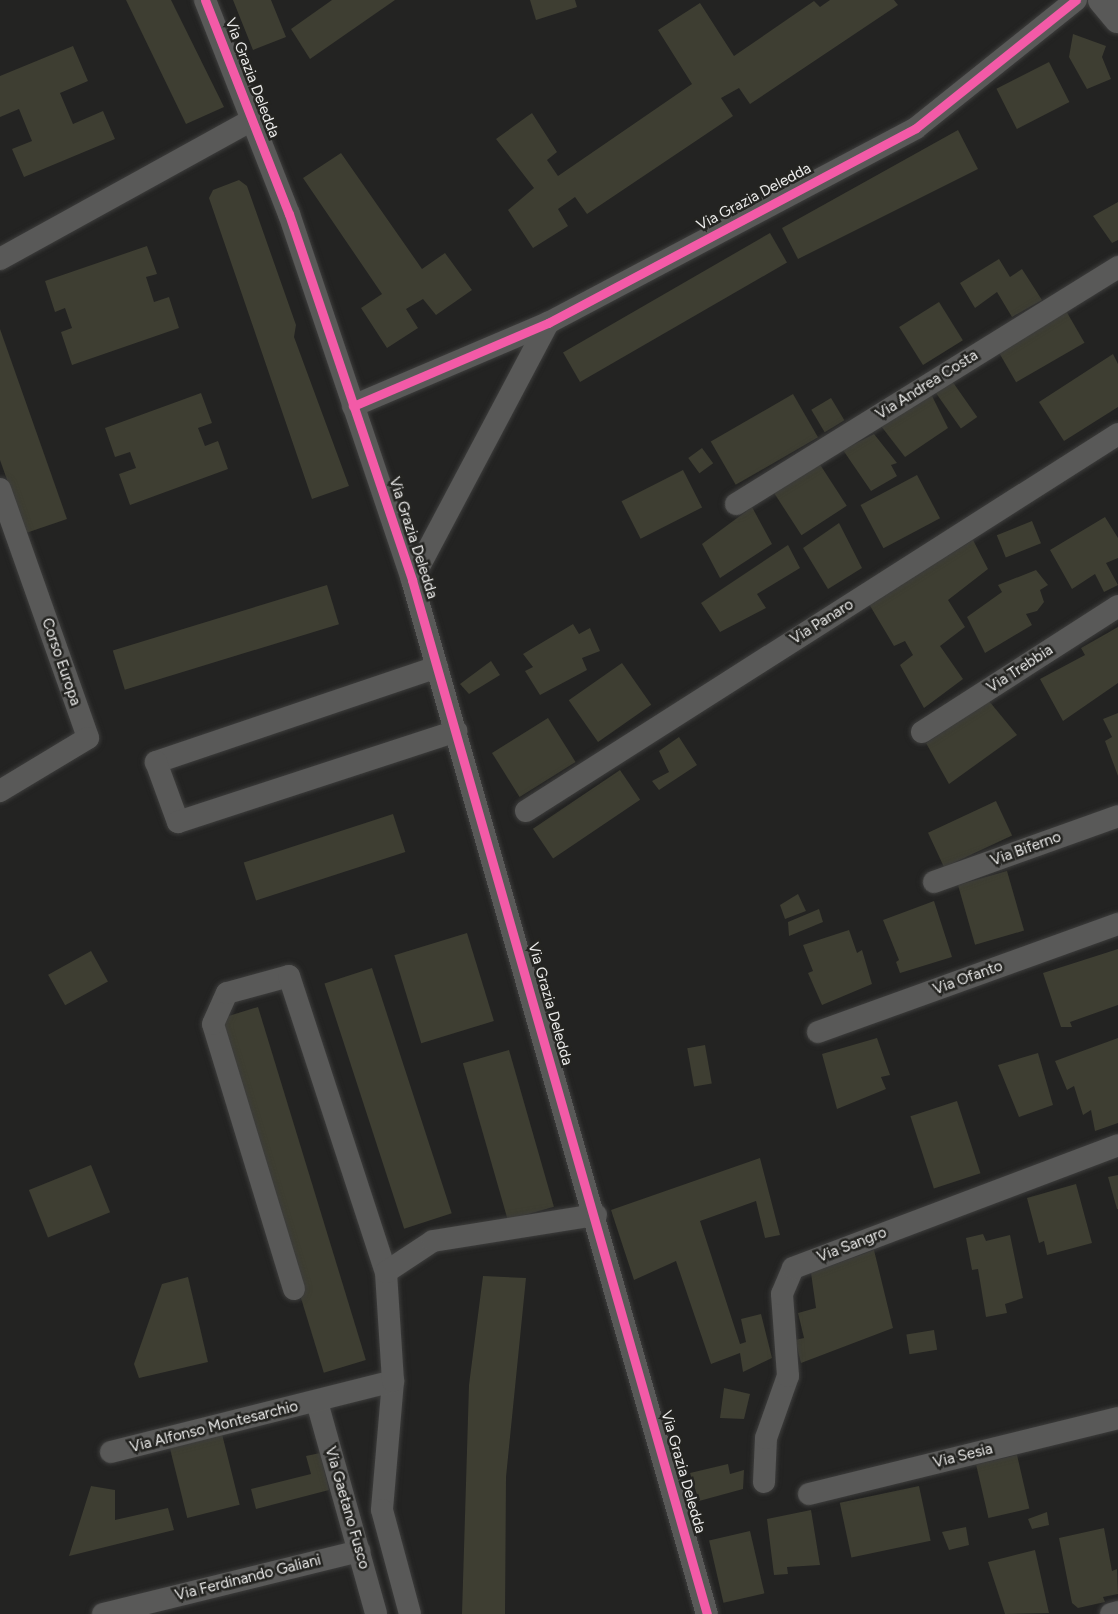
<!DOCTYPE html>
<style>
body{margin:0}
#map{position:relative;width:1118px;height:1614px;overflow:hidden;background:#232322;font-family:Figtree,sans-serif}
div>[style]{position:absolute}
.building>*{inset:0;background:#3e3e32;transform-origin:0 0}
.roads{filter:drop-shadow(0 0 2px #3d3d3c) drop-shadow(0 0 2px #3d3d3c)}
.minor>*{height:22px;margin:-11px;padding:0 11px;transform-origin:11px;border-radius:11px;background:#595958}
.tertiary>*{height:28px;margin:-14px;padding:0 14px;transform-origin:14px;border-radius:14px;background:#595958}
.cycleway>*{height:9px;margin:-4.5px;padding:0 4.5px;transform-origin:4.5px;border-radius:4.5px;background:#f35aa7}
span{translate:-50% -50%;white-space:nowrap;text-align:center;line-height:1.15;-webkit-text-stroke:5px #242421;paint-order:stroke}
.street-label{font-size:15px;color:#ebebea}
</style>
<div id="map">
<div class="building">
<div style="clip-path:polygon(126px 0,171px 0,224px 107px,186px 124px)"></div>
<div style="clip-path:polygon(233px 0,271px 0,286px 37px,253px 50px)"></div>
<div style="clip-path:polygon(332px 0,395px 0,310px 59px,291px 29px)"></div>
<div style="clip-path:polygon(530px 0,575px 0,577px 7px,536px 20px)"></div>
<div style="clip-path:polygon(830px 0,894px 0,898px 5px,750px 104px,739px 88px,721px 98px,733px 116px,587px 214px,575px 197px,558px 209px,568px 226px,533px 248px,508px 210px,534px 188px,496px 139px,532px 113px,557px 152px,547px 160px,558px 176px,692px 84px,658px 30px,700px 3px,734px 56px,814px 1px,820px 7px)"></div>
<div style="clip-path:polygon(1073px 34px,1106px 46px,1102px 57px,1111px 79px,1087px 89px,1069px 57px)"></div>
<div style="clip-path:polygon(73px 46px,88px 81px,60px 93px,73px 124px,103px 111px,115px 139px,24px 177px,12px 149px,32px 141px,19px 109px,0 117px,0 76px)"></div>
<div style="left:1049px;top:62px;width:45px;height:59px;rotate:63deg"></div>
<div style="clip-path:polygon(958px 130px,978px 169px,798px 259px,782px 228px)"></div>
<div style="clip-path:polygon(341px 153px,422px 269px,445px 253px,472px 290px,436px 315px,423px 299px,406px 309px,418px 328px,387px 348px,361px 308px,382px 294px,303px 178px)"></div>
<div style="clip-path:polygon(239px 180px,247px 186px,296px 325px,294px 337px,349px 486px,312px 499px,209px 198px,213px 190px)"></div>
<div style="clip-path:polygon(1118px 202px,1118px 240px,1112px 243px,1093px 216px)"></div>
<div style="left:770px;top:233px;width:34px;height:239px;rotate:60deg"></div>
<div style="clip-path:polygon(147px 246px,157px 274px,146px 277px,154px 302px,169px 297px,179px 328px,72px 365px,61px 332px,72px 328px,65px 308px,55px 312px,45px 281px)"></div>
<div style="clip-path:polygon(999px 259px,1010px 277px,1022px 269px,1042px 300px,1012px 317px,997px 292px,975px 308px,960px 283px)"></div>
<div style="left:939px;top:302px;width:45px;height:47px;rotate:58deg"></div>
<div style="left:1065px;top:309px;width:39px;height:79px;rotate:60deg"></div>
<div style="clip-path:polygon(0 329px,67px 519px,26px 533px,0 460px)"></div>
<div style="clip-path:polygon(1113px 354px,1118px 364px,1118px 407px,1064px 441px,1039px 402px)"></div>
<div style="left:952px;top:381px;width:44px;height:20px;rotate:55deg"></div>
<div style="clip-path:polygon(201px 393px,212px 423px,198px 428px,205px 446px,218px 441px,228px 469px,130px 505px,119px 474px,136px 468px,130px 452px,115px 457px,105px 428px)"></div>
<div style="left:793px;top:394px;width:50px;height:95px;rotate:60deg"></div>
<div style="clip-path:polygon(931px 394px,948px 428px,905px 457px,881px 426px)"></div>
<div style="left:831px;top:398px;width:26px;height:23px;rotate:59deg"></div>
<div style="clip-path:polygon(874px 434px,897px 463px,891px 465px,897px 476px,871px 491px,843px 450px)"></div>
<div style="left:702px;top:448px;width:19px;height:17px;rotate:54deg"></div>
<div style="left:819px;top:463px;width:51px;height:54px;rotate:57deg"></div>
<div style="left:683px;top:470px;width:42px;height:69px;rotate:63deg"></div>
<div style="left:917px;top:475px;width:49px;height:64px;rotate:62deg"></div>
<div style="clip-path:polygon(752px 507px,772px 544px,720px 578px,702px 544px)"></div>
<div style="clip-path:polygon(1105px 517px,1118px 538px,1118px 558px,1106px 563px,1118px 585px,1104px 592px,1095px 574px,1072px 589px,1050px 550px)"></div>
<div style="left:1032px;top:521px;width:24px;height:38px;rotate:68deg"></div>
<div style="clip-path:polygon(839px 523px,862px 568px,828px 589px,803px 548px)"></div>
<div style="clip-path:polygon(973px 540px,988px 569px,948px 600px,965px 627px,940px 646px,963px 679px,924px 708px,900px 665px,913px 655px,905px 641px,894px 646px,869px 604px)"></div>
<div style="clip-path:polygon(788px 545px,800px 568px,757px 594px,766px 608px,720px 632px,701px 603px)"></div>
<div style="clip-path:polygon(1036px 570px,1048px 585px,1040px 590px,1044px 602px,1037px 611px,1026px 614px,1032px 625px,985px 653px,967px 617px,1002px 592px,998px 585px)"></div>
<div style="left:327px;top:585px;width:41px;height:224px;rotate:73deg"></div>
<div style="clip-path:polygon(573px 624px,579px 634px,590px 628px,600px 651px,582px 658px,587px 670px,540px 695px,525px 671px,533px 667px,523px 654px)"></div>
<div style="clip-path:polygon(1118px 627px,1118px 683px,1063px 721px,1040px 679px,1085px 655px,1081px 648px)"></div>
<div style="clip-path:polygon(491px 661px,500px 675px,469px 694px,460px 684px)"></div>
<div style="left:622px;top:663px;width:51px;height:65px;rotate:55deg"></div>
<div style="clip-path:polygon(989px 701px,1017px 735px,949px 784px,926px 743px)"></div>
<div style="clip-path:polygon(1118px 713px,1118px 776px,1105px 741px,1112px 737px,1103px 719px)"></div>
<div style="left:548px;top:718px;width:52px;height:66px;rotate:58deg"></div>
<div style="clip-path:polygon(679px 737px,697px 765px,659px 790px,652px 781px,669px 772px,659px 751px)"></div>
<div style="left:620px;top:770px;width:36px;height:105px;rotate:56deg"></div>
<div style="left:996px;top:801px;width:38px;height:75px;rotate:65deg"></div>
<div style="left:393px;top:814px;width:40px;height:157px;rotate:72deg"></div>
<div style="left:1007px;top:871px;width:62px;height:51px;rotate:74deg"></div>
<div style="clip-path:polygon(798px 894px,806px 911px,785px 919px,780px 905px)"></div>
<div style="clip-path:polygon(934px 901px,952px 957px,900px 973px,896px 962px,899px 960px,883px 920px)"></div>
<div style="clip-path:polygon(819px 909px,823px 922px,789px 936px,788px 922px)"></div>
<div style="clip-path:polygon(849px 930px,857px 953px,862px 950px,872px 984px,822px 1005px,808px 973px,813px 971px,803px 945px)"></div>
<div style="left:467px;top:933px;width:92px;height:76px;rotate:73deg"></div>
<div style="clip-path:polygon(1118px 949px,1118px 1005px,1070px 1022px,1072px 1027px,1061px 1027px,1043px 973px)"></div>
<div style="left:91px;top:951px;width:35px;height:49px;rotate:61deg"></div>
<div style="left:372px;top:968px;width:258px;height:50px;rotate:72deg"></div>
<div style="left:258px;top:1007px;width:369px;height:44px;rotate:73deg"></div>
<div style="clip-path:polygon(877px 1038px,890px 1075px,881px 1077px,886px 1089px,837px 1109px,822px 1054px)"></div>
<div style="clip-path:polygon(1118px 1038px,1118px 1123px,1095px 1131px,1091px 1110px,1083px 1115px,1074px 1086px,1067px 1090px,1055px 1061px)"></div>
<div style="left:705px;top:1045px;width:39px;height:18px;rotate:80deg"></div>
<div style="left:509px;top:1050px;width:163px;height:48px;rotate:74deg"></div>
<div style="clip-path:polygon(1038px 1053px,1053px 1105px,1019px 1117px,998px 1065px)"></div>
<div style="left:957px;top:1101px;width:76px;height:49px;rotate:72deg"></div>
<div style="clip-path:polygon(760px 1158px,780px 1235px,765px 1238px,756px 1201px,700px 1221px,740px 1344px,746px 1342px,741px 1319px,761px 1314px,772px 1358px,743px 1372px,740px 1353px,711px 1364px,676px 1261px,634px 1280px,611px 1210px)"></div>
<div style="left:91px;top:1165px;width:51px;height:67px;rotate:68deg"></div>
<div style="clip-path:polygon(1118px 1175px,1118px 1209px,1117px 1209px,1108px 1177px)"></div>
<div style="clip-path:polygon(1076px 1184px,1092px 1243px,1047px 1255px,1044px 1241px,1039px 1243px,1027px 1198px)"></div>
<div style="clip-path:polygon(983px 1234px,986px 1241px,1010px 1235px,1023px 1298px,1005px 1304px,1007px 1313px,986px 1317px,978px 1269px,972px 1270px,966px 1238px)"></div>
<div style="clip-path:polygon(874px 1250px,893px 1328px,801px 1363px,795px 1340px,804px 1338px,798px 1313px,816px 1308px,811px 1273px)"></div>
<div style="clip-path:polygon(483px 1276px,526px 1278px,506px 1477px,505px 1614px,462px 1614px,469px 1385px)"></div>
<div style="clip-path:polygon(188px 1277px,208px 1362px,139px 1378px,134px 1364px,162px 1284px)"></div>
<div style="left:934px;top:1330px;width:20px;height:28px;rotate:81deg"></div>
<div style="clip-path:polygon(724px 1388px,750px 1394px,744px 1419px,720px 1418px)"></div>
<div style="left:222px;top:1434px;width:73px;height:54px;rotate:76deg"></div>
<div style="clip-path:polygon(320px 1453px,329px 1490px,256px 1509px,251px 1489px,311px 1474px,306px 1456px)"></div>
<div style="left:1017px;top:1455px;width:55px;height:42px;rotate:77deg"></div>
<div style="clip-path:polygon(728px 1464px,730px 1474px,744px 1470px,743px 1489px,699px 1501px,690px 1473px)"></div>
<div style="clip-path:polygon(91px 1486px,115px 1490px,115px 1520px,168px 1508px,174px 1530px,69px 1556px)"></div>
<div style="left:919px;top:1486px;width:56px;height:81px;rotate:78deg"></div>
<div style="clip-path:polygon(811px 1510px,820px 1565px,787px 1567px,788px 1574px,774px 1575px,767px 1519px)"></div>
<div style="clip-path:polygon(1047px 1512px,1049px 1525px,1032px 1529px,1028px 1519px)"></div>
<div style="clip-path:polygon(966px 1527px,969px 1545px,949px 1550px,942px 1532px)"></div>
<div style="clip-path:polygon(1104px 1528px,1112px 1571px,1117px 1569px,1118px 1594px,1103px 1597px,1105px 1602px,1078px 1608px,1072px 1603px,1059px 1538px)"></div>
<div style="left:750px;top:1531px;width:64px;height:42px;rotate:77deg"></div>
<div style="clip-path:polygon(1035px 1550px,1049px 1613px,1005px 1614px,988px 1562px)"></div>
</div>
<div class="roads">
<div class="minor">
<div style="left:205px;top:0;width:230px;rotate:68.6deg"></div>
<div style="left:289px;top:214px;width:386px;rotate:71.4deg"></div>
<div style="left:412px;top:580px;width:1075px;rotate:74.08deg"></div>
<div style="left:0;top:259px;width:288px;rotate:-28.9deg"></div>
<div style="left:353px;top:406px;width:212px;rotate:-23.1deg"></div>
<div style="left:548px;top:323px;width:416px;rotate:-27.9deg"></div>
<div style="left:916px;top:128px;width:205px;rotate:-38.7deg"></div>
<div style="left:0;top:489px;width:264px;rotate:70.5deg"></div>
<div style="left:88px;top:738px;width:103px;rotate:148.9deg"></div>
<div style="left:736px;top:504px;width:450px;rotate:-31.8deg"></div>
<div style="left:412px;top:580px;width:291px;rotate:-62.1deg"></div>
<div style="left:437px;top:667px;width:297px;rotate:161.3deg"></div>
<div style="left:156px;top:762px;width:64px;rotate:69.9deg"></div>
<div style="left:178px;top:822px;width:293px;rotate:-18.1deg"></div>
<div style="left:922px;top:732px;width:233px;rotate:-32.7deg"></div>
<div style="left:526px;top:811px;width:702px;rotate:-32.49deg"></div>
<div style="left:934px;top:882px;width:195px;rotate:-19.7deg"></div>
<div style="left:818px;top:1032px;width:319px;rotate:-19.8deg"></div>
<div style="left:294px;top:1289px;width:277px;rotate:-107deg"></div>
<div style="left:213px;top:1024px;width:34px;rotate:-66deg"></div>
<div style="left:227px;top:993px;width:64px;rotate:-15.3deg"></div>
<div style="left:289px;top:976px;width:311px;rotate:71.9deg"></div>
<div style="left:393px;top:1381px;width:129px;rotate:94.9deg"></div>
<div style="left:382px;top:1510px;width:108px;rotate:74.9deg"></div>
<div style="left:317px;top:1402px;width:220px;rotate:74.4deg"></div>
<div style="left:111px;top:1452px;width:291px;rotate:-14.1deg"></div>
<div style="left:393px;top:1381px;width:109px;rotate:-93.7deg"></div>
<div style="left:386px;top:1272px;width:56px;rotate:-33.4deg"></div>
<div style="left:433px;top:1241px;width:165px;rotate:-9.1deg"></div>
<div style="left:764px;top:1482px;width:44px;rotate:-87.4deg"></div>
<div style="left:766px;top:1438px;width:66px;rotate:-70.5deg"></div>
<div style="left:788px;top:1376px;width:82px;rotate:-94.2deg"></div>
<div style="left:782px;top:1294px;width:28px;rotate:-67deg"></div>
<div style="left:793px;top:1268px;width:347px;rotate:-20.7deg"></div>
<div style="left:809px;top:1494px;width:318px;rotate:-13.8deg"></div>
<div style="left:103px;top:1614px;width:264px;rotate:-13.8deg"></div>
<div style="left:1111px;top:1614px;width:7px;rotate:-16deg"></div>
</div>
<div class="tertiary">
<div style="left:1102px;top:0;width:25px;rotate:50deg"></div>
</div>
</div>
<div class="cycleway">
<div style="left:205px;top:0;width:230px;rotate:68.6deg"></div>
<div style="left:289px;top:214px;width:386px;rotate:71.4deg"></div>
<div style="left:412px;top:580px;width:1075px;rotate:74.08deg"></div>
<div style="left:353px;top:406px;width:212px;rotate:-23.1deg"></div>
<div style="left:548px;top:323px;width:416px;rotate:-27.9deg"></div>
<div style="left:916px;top:128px;width:205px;rotate:-38.7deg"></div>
</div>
<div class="street-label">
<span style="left:252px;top:78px;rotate:69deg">Via Grazia Deledda</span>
<span style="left:754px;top:197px;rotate:-28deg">Via Grazia Deledda</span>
<span style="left:927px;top:385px;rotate:-32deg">Via Andrea Costa</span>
<span style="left:413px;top:538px;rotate:72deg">Via Grazia Deledda</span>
<span style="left:822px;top:622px;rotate:-32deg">Via Panaro</span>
<span style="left:61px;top:662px;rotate:71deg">Corso Europa</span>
<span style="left:1020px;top:669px;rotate:-33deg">Via Trebbia</span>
<span style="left:1026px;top:849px;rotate:-20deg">Via Biferno</span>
<span style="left:968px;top:978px;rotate:-20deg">Via Ofanto</span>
<span style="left:550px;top:1004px;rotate:74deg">Via Grazia Deledda</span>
<span style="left:852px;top:1245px;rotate:-21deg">Via Sangro</span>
<span style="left:214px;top:1427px;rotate:-14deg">Via Alfonso Montesarchio</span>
<span style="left:963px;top:1456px;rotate:-14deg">Via Sesia</span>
<span style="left:683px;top:1472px;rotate:74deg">Via Grazia Deledda</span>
<span style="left:347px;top:1508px;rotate:74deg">Via Gaetano Fusco</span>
<span style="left:248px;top:1578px;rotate:-14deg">Via Ferdinando Galiani</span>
</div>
</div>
